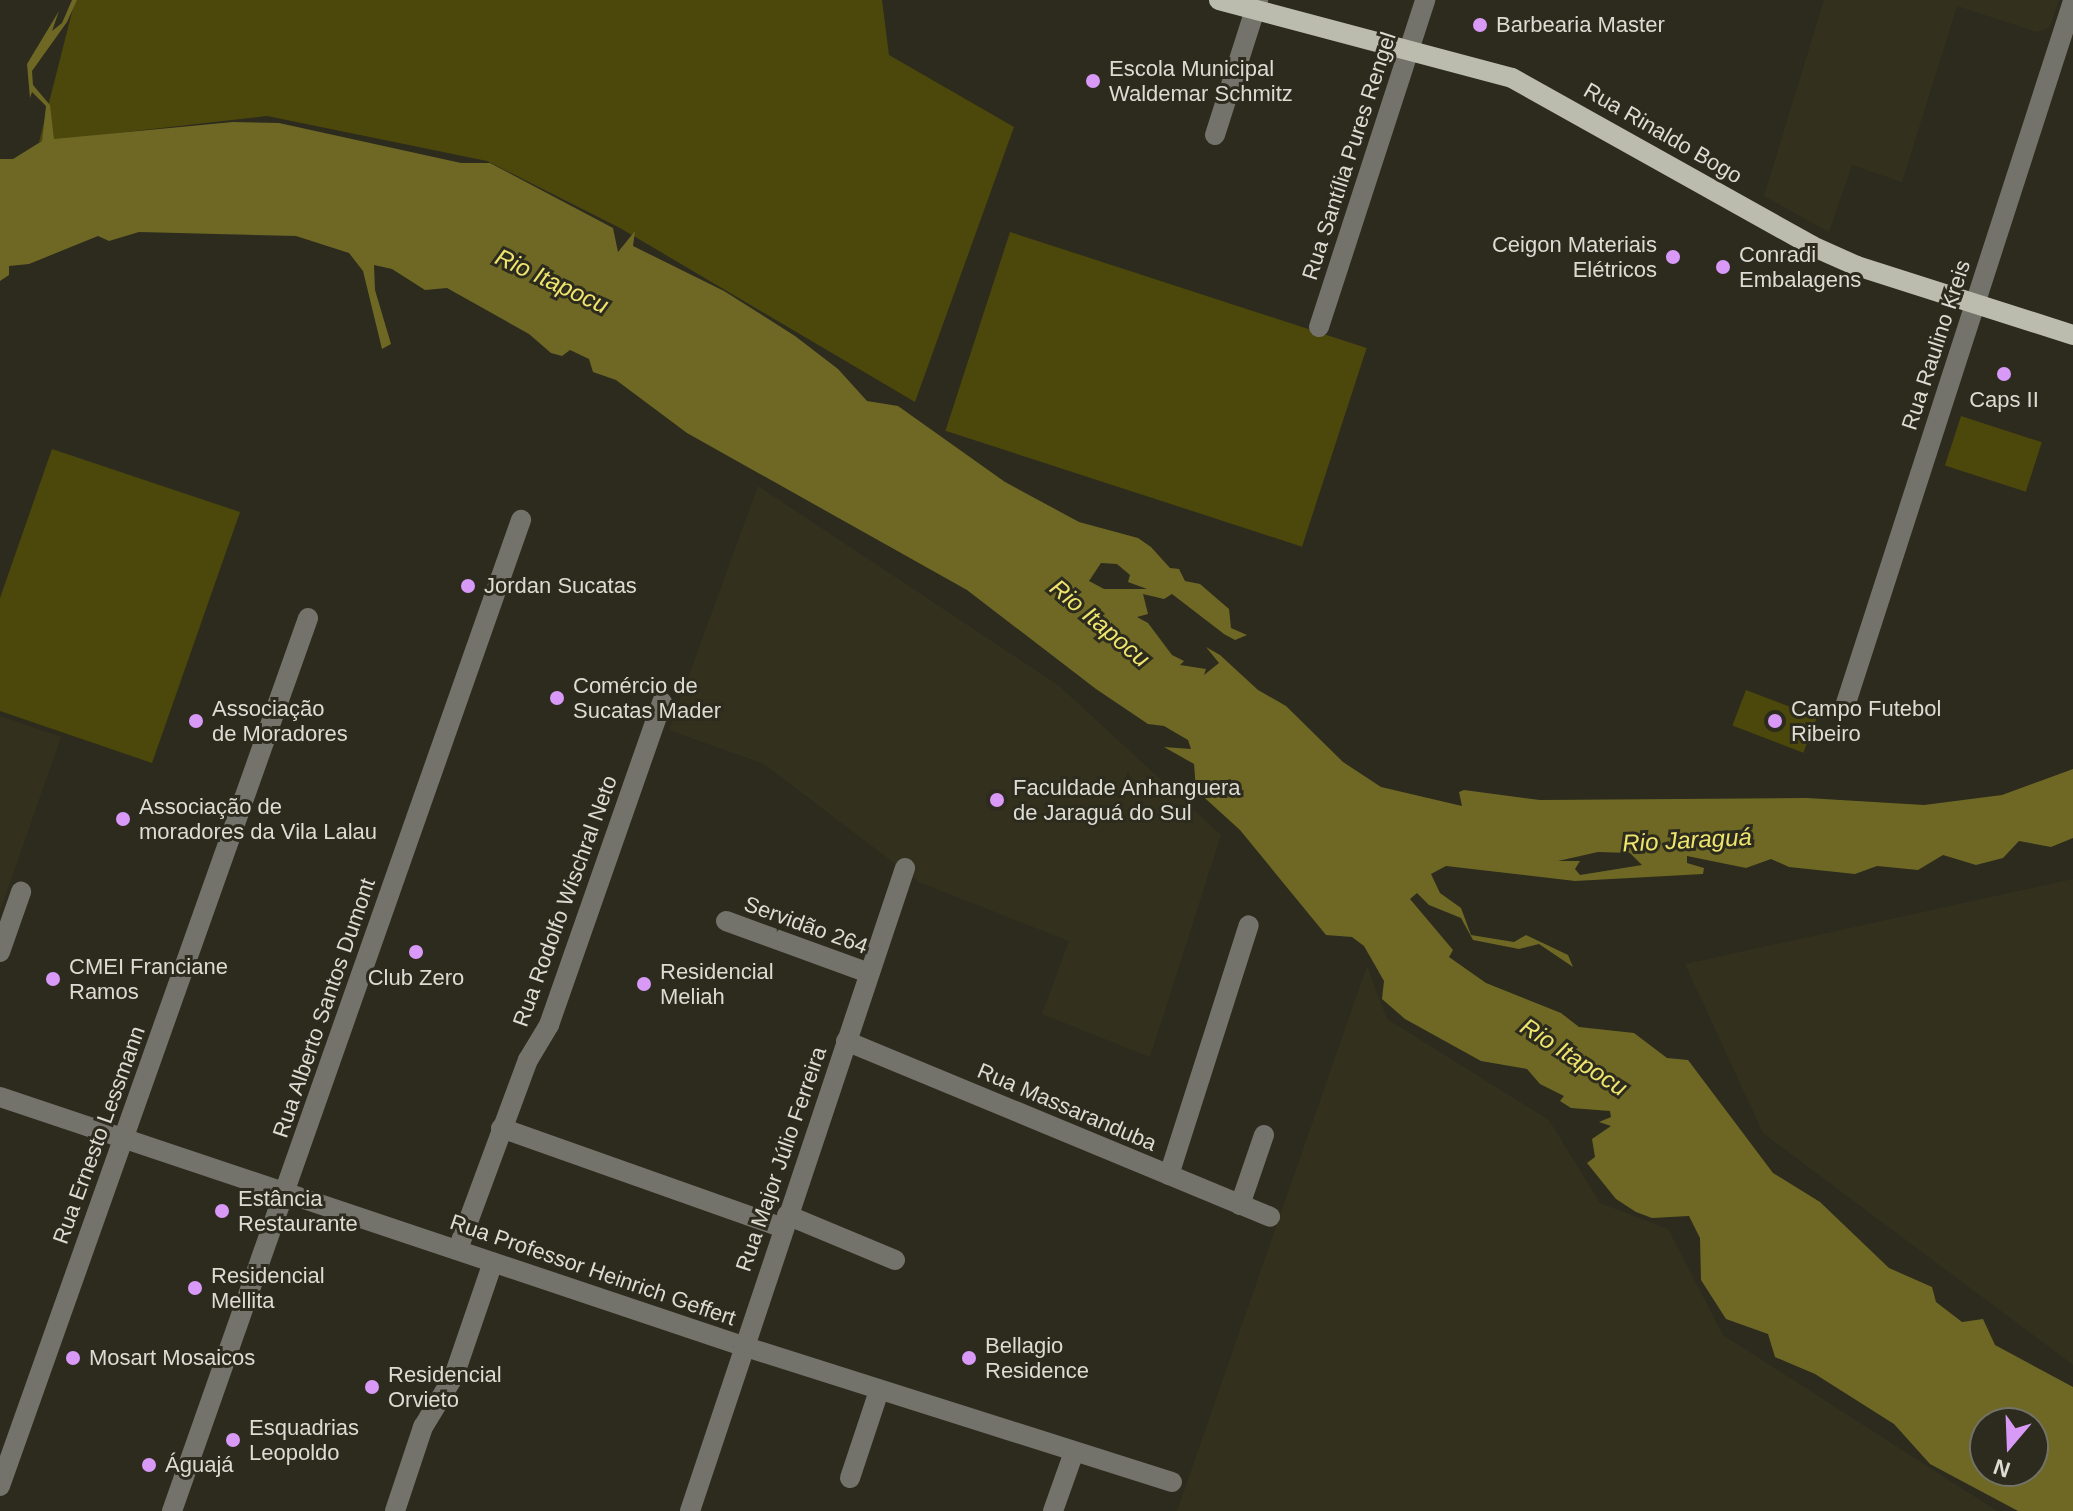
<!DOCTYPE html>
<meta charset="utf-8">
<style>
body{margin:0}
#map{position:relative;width:2073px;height:1511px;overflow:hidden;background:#2c2b1e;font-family:Helvetica,sans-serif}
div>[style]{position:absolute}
.built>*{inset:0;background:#33311d}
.green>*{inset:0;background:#4c470a;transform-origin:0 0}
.water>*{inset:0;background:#6e6824}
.minor>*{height:20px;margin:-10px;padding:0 10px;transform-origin:10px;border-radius:10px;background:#73736c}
.major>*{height:20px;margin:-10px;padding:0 10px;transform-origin:10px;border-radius:10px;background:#bcbcae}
.dots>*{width:22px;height:22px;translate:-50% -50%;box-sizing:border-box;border:4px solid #2c2b1e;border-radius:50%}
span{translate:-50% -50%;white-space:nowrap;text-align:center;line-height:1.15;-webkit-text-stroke:6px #2c2b1e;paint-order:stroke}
.poi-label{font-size:22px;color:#dddcd4}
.left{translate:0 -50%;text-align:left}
.right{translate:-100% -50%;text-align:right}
.street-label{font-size:22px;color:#dddcd4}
.water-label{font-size:24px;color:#efe56d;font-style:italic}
.north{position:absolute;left:1969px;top:1407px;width:80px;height:80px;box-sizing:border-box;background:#2c2b1e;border:2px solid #737267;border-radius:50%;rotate:199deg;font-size:22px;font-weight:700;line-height:32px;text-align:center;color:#dddcd4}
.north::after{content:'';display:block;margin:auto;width:28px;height:36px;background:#d99af7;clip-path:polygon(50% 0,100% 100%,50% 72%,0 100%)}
</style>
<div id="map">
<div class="built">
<div style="clip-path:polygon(1824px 0,2059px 0,2050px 27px,2037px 32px,1957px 6px,1902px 182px,1852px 165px,1829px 232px,1764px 196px)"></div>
<div style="clip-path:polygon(758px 486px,1058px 685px,1221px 835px,1150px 1057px,1042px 1014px,1069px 941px,919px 882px,764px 764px,669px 730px)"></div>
<div style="clip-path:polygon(0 716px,61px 737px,0 911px)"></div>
<div style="clip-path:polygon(2073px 879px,2073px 1365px,1763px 1133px,1685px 964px)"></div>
<div style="clip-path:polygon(1367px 966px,1387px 1019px,1549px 1120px,1600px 1203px,1668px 1229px,1723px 1335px,1997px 1511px,1177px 1511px)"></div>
</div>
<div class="green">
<div style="clip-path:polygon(75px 0,882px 0,889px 55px,1014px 127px,915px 402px,620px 228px,487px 161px,267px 116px,39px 142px)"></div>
<div style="left:1010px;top:232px;width:375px;height:209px;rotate:18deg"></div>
<div style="left:1961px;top:416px;width:85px;height:52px;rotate:18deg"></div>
<div style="clip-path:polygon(52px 449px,240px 512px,152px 763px,0 711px,0 598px)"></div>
<div style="left:1746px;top:690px;width:76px;height:38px;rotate:21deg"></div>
</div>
<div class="water">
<div style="clip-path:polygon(evenodd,72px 0,77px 0,67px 22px,32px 71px,33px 85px,50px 105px,54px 139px,233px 122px,279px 123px,461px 163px,490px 163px,613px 228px,618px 252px,635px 231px,633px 246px,724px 291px,795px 336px,838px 369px,867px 401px,898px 406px,1005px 482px,1079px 522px,1138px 538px,1151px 547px,1170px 568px,1179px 569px,1185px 581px,1200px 584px,1229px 609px,1231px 628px,1247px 635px,1235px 640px,1224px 634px,1172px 594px,1164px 599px,1143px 594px,1148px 614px,1137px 617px,1148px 623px,1172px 655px,1184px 661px,1180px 665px,1206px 669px,1204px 675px,1219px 663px,1206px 647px,1220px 655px,1258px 690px,1286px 706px,1343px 762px,1381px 787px,1462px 806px,1459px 792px,1464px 790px,1540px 800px,1807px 798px,1924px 805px,2002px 795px,2073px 769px,2073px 838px,2051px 847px,2019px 841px,2003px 858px,1976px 865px,1943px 855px,1918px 870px,1877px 866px,1855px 874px,1789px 867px,1771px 859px,1746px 868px,1687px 856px,1687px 863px,1704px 868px,1703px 874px,1575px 881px,1446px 866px,1431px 874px,1440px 893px,1461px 908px,1471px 935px,1514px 942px,1526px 935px,1568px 955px,1573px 967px,1539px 944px,1519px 949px,1473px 940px,1461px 918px,1429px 905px,1417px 893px,1410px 899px,1453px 950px,1449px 957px,1486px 983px,1561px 1013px,1579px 1027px,1634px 1033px,1667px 1058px,1688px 1060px,1773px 1173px,1820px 1202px,1889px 1268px,1932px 1287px,1936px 1302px,1962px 1322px,1983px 1319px,1995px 1345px,2073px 1387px,2073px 1511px,2018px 1511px,1930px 1464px,1894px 1424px,1815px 1374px,1775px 1357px,1768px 1334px,1726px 1319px,1701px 1280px,1700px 1238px,1689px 1216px,1652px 1218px,1636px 1212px,1616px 1199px,1587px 1163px,1595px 1157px,1592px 1139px,1611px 1126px,1599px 1122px,1611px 1117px,1610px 1111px,1571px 1108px,1560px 1101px,1564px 1096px,1540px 1084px,1527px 1069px,1481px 1061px,1405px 1019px,1382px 999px,1384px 981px,1364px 946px,1352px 937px,1326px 935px,1240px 830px,1196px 790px,1194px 764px,1164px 747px,1191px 749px,1188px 740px,1164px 726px,1148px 724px,1096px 689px,967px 590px,687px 433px,616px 380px,593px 372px,589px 359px,570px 350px,562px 356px,551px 353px,529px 334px,447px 288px,425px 290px,392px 269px,374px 265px,375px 290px,391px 344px,382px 349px,363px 271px,349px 253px,296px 236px,139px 232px,109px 241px,98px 236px,29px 264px,9px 266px,9px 275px,0 281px,0 159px,13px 159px,42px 141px,46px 106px,32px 92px,30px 98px,27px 64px,59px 11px,52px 31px,62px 23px,72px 0,1101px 563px,1117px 564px,1130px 575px,1128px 582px,1147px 589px,1104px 589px,1089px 581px,1101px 563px,72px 0,1598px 852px,1630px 853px,1642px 865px,1580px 875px,1575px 869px,1580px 861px,1558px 861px,1598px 852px,72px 0,1985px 1423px,2033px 1423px,2033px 1471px,1985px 1471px,1985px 1423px)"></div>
</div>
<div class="minor">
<div style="left:1215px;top:135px;width:142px;rotate:-72.3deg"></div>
<div style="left:1319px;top:327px;width:344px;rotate:-72deg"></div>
<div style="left:1846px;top:703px;width:738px;rotate:-72.08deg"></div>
<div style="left:726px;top:921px;width:152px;rotate:20deg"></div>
<div style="left:0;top:952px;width:64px;rotate:-70.7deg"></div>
<div style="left:846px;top:1041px;width:459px;rotate:22.5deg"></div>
<div style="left:0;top:1097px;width:784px;rotate:18.53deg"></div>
<div style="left:743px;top:1346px;width:450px;rotate:17.6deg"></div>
<div style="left:501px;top:1128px;width:299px;rotate:19.5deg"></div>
<div style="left:1169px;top:1175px;width:262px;rotate:-72.3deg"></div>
<div style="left:1240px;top:1205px;width:74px;rotate:-71.1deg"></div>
<div style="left:787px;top:1215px;width:117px;rotate:22.6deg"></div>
<div style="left:458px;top:1249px;width:202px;rotate:-69.7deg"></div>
<div style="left:528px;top:1060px;width:41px;rotate:-59deg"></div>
<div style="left:549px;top:1025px;width:342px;rotate:-70.7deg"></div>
<div style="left:850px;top:1478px;width:92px;rotate:-71.6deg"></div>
<div style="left:0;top:1486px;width:921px;rotate:-70.46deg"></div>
<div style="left:172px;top:1511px;width:1051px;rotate:-70.6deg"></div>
<div style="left:395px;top:1511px;width:89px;rotate:-71.6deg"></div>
<div style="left:423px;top:1427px;width:60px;rotate:-58.7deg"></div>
<div style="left:454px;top:1376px;width:120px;rotate:-71.1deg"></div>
<div style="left:690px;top:1511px;width:678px;rotate:-71.51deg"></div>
<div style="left:1053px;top:1511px;width:63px;rotate:-70.4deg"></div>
</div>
<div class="major">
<div style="left:1219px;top:0;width:303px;rotate:14.9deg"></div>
<div style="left:1512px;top:78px;width:344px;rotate:29.2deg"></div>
<div style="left:1812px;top:246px;width:49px;rotate:24deg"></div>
<div style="left:1857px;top:266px;width:227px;rotate:17.7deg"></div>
</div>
<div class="dots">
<div style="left:1480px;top:25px;background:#d99af7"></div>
<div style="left:1093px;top:81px;background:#d99af7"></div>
<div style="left:1673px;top:257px;background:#d99af7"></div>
<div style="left:1723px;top:267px;background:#d99af7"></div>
<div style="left:2004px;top:374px;background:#d99af7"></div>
<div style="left:468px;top:586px;background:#d99af7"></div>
<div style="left:557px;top:698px;background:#d99af7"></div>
<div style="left:196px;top:721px;background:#d99af7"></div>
<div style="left:1775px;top:721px;background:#d99af7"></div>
<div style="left:997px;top:800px;background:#d99af7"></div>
<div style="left:123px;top:819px;background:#d99af7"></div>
<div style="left:416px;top:952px;background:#d99af7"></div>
<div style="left:53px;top:979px;background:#d99af7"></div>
<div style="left:644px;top:984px;background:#d99af7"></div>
<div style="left:222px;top:1211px;background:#d99af7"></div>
<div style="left:195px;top:1288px;background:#d99af7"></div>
<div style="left:73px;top:1358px;background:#d99af7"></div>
<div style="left:969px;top:1358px;background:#d99af7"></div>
<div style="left:372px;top:1387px;background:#d99af7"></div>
<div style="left:233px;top:1440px;background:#d99af7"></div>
<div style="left:149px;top:1465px;background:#d99af7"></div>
</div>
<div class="poi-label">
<span class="left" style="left:1496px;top:25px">Barbearia Master</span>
<span class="left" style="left:1109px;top:81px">Escola Municipal<br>Waldemar Schmitz</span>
<span class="right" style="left:1657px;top:257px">Ceigon Materiais<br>Elétricos</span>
<span class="left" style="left:1739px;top:267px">Conradi<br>Embalagens</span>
<span style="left:2004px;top:400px">Caps II</span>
<span class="left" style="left:484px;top:586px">Jordan Sucatas</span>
<span class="left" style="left:573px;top:698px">Comércio de<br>Sucatas Mader</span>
<span class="left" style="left:212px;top:721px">Associação<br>de Moradores</span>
<span class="left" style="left:1791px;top:721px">Campo Futebol<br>Ribeiro</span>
<span class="left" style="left:1013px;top:800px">Faculdade Anhanguera<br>de Jaraguá do Sul</span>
<span class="left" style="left:139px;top:819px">Associação de<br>moradores da Vila Lalau</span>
<span class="left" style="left:69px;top:979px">CMEI Franciane<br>Ramos</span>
<span class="left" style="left:660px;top:984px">Residencial<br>Meliah</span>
<span style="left:416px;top:978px">Club Zero</span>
<span class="left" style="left:238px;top:1211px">Estância<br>Restaurante</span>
<span class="left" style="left:211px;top:1288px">Residencial<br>Mellita</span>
<span class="left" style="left:985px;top:1358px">Bellagio<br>Residence</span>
<span class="left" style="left:89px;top:1358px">Mosart Mosaicos</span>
<span class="left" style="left:388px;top:1387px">Residencial<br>Orvieto</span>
<span class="left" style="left:249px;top:1440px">Esquadrias<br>Leopoldo</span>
<span class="left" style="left:165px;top:1465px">Águajá</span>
</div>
<div class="street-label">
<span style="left:1663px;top:133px;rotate:30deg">Rua Rinaldo Bogo</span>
<span style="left:1349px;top:156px;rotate:-72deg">Rua Santília Pures Rengel</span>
<span style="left:1936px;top:345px;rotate:-72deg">Rua Raulino Kreis</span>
<span style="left:565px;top:901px;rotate:-70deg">Rua Rodolfo Wischral Neto</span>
<span style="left:806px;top:925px;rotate:20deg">Servidão 264</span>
<span style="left:324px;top:1008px;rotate:-71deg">Rua Alberto Santos Dumont</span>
<span style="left:1067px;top:1107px;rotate:23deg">Rua Massaranduba</span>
<span style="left:99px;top:1135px;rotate:-70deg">Rua Ernesto Lessmann</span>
<span style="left:781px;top:1159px;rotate:-71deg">Rua Major Júlio Ferreira</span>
<span style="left:593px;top:1270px;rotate:19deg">Rua Professor Heinrich Geffert</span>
</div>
<div class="water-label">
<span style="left:552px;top:281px;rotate:25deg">Rio Itapocu</span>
<span style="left:1100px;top:623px;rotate:40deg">Rio Itapocu</span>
<span style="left:1687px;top:840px;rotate:-3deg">Rio Jaraguá</span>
<span style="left:1574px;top:1057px;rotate:33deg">Rio Itapocu</span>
</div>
<div class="north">N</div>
</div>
